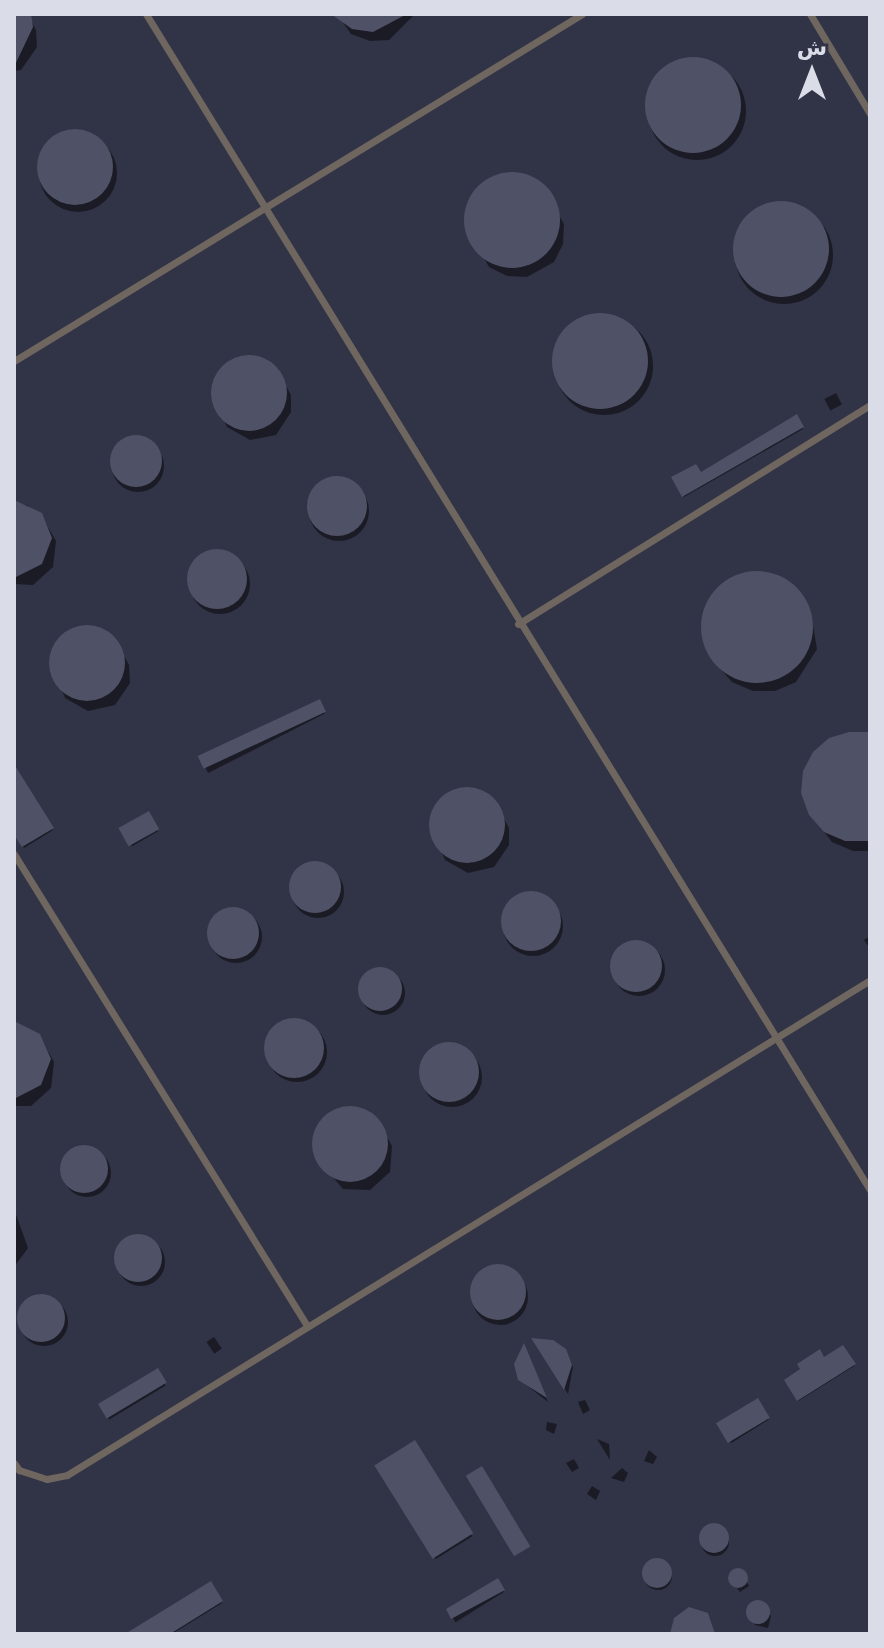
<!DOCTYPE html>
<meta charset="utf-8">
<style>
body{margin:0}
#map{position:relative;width:884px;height:1648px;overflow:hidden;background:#313346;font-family:"DejaVu Sans",Cairo,sans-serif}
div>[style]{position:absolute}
.shadow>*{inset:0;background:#0007;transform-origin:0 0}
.round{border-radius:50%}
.building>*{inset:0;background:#4f5166;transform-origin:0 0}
.lane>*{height:7px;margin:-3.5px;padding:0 3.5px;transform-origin:3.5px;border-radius:3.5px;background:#6e665f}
span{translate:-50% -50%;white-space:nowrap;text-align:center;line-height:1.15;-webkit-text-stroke:8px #313346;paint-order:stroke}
.frame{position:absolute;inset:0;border:16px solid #dadce8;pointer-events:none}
.north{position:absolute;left:772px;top:32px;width:80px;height:80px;-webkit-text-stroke:6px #313346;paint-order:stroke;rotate:0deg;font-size:22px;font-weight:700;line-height:32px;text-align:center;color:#dadce8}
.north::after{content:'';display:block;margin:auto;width:28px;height:36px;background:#dadce8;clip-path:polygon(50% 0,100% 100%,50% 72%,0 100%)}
</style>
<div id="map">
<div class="shadow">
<div style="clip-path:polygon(14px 14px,27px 14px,36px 30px,37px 47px,21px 70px,14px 71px)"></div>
<div style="clip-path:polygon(337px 14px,415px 14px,389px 40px,370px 41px,351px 34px)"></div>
<div class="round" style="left:648px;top:62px;width:98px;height:98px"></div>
<div class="round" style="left:39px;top:134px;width:78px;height:78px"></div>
<div style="clip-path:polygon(514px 175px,542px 186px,564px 224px,563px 244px,554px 262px,527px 277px,507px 276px,489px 267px,467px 228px,468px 208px,478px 190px,494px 178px)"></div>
<div class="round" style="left:735px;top:206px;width:98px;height:98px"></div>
<div class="round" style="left:555px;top:317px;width:98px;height:98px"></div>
<div style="clip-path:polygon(253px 356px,276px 368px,291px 395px,291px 412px,276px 435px,250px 440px,227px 427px,212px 391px,228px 362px)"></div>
<div style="left:836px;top:393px;width:13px;height:13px;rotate:63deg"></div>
<div style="clip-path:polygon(796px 417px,803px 429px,684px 497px,674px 478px,700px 475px)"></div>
<div class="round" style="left:112px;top:440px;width:52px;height:52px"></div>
<div class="round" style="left:309px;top:481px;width:60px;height:60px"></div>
<div style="clip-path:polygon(14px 505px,26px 505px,41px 515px,56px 541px,53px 567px,33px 585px,14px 584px)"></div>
<div class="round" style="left:190px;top:554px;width:60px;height:60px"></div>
<div style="clip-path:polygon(750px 574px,770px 575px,803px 598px,810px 609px,817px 649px,796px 682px,775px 691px,753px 691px,732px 682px,717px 665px,704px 633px,706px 612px,731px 580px)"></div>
<div style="clip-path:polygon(91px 627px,115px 639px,129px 665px,130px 683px,115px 705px,88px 711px,65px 698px,51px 662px,60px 639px)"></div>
<div style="left:319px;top:702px;width:13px;height:131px;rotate:63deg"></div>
<div style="clip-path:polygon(870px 735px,870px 851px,853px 851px,832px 842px,810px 814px)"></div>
<div style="clip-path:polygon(18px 774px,53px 830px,24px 848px,14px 831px)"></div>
<div style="clip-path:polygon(471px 789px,494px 801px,509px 828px,509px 845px,494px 867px,468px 873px,445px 860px,430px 824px,446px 795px)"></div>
<div style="left:148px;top:814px;width:20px;height:30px;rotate:60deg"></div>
<div class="round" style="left:292px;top:866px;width:52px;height:52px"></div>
<div class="round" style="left:503px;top:896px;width:60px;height:60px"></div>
<div class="round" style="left:210px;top:911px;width:52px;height:52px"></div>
<div style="clip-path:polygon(870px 936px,870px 949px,864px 940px)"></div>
<div class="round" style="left:613px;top:944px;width:52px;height:52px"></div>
<div class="round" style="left:361px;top:971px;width:44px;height:44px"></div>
<div class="round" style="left:267px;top:1022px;width:60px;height:60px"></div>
<div style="clip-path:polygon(14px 1026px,39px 1035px,54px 1062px,51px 1088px,31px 1106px,14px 1106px)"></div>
<div class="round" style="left:422px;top:1047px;width:60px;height:60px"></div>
<div style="clip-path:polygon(346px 1107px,377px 1119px,392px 1146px,390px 1172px,370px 1190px,343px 1189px,317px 1159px,315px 1134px,330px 1113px)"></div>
<div class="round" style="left:63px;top:1149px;width:48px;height:48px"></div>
<div style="clip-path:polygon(14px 1209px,28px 1248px,14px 1267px)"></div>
<div class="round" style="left:117px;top:1238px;width:48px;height:48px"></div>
<div class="round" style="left:472px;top:1269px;width:56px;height:56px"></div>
<div class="round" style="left:20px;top:1298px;width:48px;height:48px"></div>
<div style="left:214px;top:1337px;width:14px;height:9px;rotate:56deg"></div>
<div style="clip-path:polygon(535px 1341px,568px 1358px,573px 1366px,568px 1394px)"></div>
<div style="left:843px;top:1347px;width:22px;height:66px;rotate:58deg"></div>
<div style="clip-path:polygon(527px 1352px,548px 1402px,520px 1380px)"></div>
<div style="left:157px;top:1371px;width:17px;height:66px;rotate:59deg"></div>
<div style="clip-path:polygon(585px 1400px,590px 1410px,583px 1414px,578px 1402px)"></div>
<div style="left:757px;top:1401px;width:22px;height:44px;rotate:58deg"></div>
<div style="clip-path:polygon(547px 1422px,557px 1424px,554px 1434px,546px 1430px)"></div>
<div style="clip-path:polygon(597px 1439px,609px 1444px,610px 1460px)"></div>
<div style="left:414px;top:1443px;width:110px;height:43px;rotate:58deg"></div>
<div style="clip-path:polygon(649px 1450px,657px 1457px,653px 1464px,644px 1461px)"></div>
<div style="clip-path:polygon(574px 1459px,579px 1468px,572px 1472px,566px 1463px)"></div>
<div style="clip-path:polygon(622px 1468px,628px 1473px,624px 1482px,611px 1478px)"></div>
<div style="clip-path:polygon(592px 1486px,600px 1491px,596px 1500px,587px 1494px)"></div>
<div class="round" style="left:701px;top:1528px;width:28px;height:28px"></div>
<div class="round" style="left:644px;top:1562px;width:28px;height:28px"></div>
<div style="left:739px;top:1570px;width:19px;height:11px;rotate:58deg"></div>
<div style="left:497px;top:1581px;width:13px;height:57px;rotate:58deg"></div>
<div style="clip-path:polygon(210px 1584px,222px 1603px,172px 1634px,140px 1634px)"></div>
<div style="clip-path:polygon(758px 1602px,771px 1616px,768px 1628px,755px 1625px,748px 1612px)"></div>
</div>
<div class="building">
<div style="clip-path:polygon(14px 14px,31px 14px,33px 27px,14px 67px)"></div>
<div style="clip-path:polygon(331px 14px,407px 14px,373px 32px,352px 29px)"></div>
<div class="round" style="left:645px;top:57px;width:96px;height:96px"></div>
<div class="round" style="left:37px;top:129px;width:76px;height:76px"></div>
<div class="round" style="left:464px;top:172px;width:96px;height:96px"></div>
<div class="round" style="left:733px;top:201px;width:96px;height:96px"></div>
<div class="round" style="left:552px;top:313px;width:96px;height:96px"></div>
<div class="round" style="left:211px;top:355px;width:76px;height:76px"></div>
<div style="clip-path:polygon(797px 414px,804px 427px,682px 497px,671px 477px,696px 464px,701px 472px)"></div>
<div class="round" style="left:110px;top:435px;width:52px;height:52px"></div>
<div class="round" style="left:307px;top:476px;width:60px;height:60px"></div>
<div style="clip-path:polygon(14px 500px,42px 513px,52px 538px,42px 564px,14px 578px)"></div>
<div class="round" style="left:187px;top:549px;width:60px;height:60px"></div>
<div class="round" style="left:701px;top:571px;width:112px;height:112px"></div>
<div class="round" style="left:49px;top:625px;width:76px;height:76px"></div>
<div style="left:320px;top:699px;width:14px;height:135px;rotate:65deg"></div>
<div style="clip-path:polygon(849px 732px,870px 732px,870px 841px,845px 841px,824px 832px,809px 815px,801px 793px,803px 771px,813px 752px,829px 738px)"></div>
<div style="clip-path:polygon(14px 764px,54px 828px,22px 847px,14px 835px)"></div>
<div class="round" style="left:429px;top:787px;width:76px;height:76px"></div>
<div style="left:149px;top:811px;width:21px;height:35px;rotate:61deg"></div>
<div class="round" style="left:289px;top:861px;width:52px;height:52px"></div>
<div class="round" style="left:501px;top:891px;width:60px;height:60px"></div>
<div class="round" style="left:207px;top:907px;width:52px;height:52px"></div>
<div class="round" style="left:610px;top:940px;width:52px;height:52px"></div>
<div class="round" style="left:358px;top:967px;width:44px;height:44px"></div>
<div class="round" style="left:264px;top:1018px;width:60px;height:60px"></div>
<div style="clip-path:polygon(14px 1021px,40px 1034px,51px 1059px,41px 1085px,14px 1099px)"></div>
<div class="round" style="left:419px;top:1042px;width:60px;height:60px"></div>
<div class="round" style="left:312px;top:1106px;width:76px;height:76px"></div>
<div class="round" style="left:60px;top:1145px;width:48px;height:48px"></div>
<div class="round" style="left:114px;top:1234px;width:48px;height:48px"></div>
<div class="round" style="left:470px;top:1264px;width:56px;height:56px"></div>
<div class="round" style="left:17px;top:1294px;width:48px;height:48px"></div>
<div style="clip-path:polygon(531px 1338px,553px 1340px,566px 1349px,572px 1365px,564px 1390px)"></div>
<div style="clip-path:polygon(524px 1343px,547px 1398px,518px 1380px,514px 1364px)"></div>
<div style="clip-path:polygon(843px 1345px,856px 1364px,797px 1401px,784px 1380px,800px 1369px,797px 1364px,820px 1349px,824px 1357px)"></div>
<div style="left:158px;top:1368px;width:17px;height:70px;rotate:59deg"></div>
<div style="left:758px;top:1398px;width:23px;height:49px;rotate:59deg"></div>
<div style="left:415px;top:1440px;width:110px;height:48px;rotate:58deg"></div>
<div style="left:482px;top:1466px;width:94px;height:19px;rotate:59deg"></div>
<div class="round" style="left:699px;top:1523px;width:30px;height:30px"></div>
<div class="round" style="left:642px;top:1558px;width:30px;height:30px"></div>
<div class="round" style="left:728px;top:1568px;width:20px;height:20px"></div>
<div style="clip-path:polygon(498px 1578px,505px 1590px,451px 1619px,446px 1609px)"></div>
<div style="clip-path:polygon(211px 1581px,223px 1601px,170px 1634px,125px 1634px)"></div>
<div class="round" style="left:746px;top:1600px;width:24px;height:24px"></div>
<div style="clip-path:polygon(689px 1607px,708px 1613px,715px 1634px,670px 1634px,674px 1618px)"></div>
</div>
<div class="lane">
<div style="left:146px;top:14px;width:1381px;rotate:58.38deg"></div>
<div style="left:810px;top:14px;width:117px;rotate:59deg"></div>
<div style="left:14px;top:361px;width:666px;rotate:-31.42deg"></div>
<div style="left:518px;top:624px;width:415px;rotate:-31.9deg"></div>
<div style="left:14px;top:854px;width:553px;rotate:58.15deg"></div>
<div style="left:14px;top:1463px;width:9px;rotate:54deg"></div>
<div style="left:19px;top:1470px;width:29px;rotate:18deg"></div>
<div style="left:47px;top:1479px;width:20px;rotate:-11deg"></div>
<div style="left:67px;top:1475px;width:943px;rotate:-31.65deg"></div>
</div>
<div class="frame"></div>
<div class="north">ش</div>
</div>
